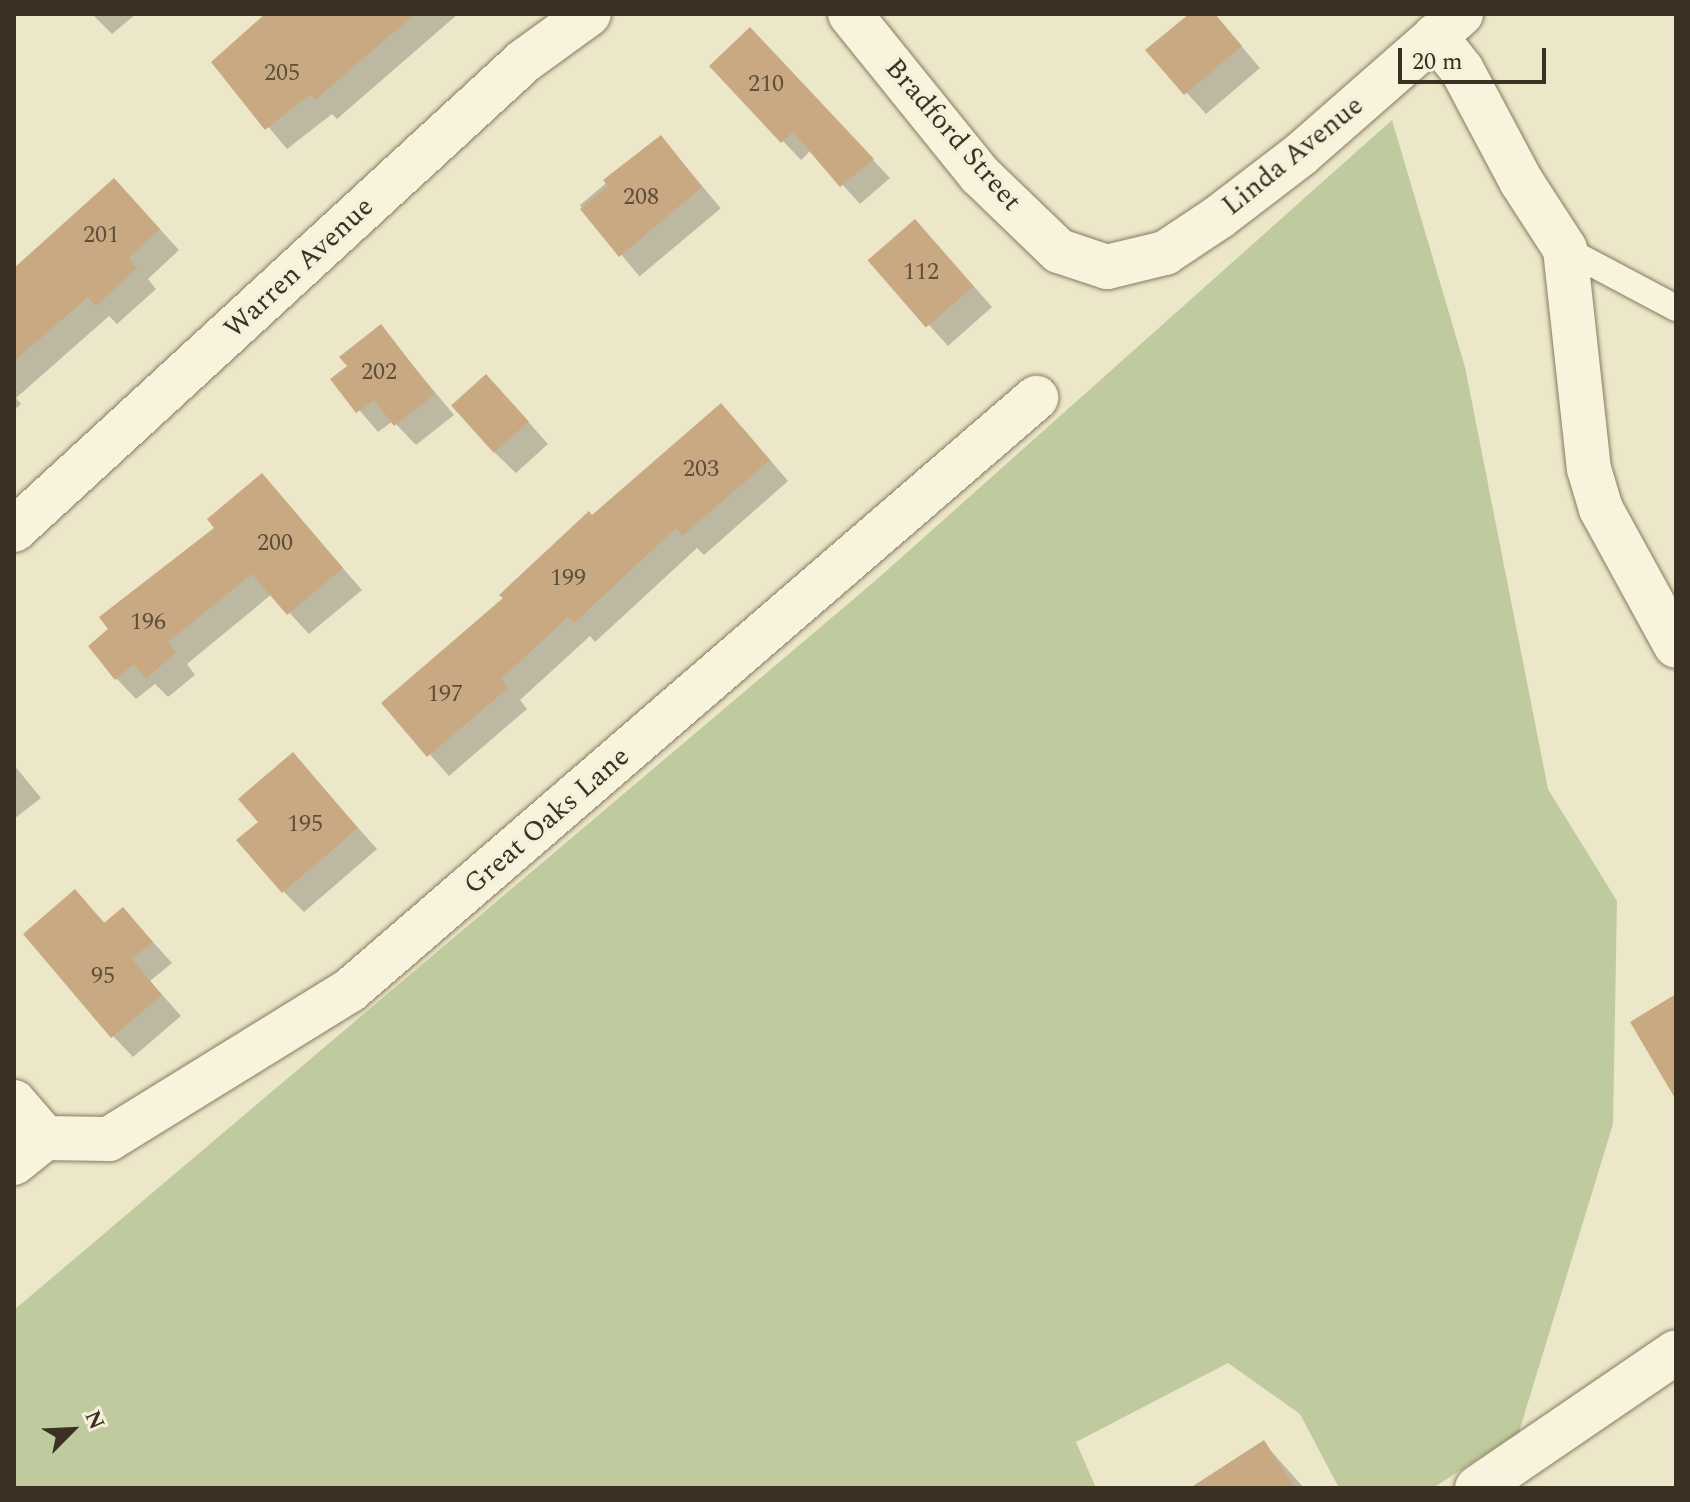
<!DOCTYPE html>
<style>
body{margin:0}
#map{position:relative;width:1690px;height:1502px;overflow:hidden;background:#ede7ca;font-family:Spectral,serif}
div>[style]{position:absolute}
.green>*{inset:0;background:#bfcb9e}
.shadow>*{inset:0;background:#0003;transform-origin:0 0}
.building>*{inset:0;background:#c9a982;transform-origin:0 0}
.roads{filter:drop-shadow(0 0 2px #887b5f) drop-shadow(0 0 2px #887b5f)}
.service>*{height:26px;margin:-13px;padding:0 13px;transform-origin:13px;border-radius:13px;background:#f8f3dd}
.minor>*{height:44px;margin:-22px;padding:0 22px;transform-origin:22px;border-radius:22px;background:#f8f3dd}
span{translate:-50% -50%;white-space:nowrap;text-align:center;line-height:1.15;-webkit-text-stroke:7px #f4f0d9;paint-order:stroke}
.number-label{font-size:24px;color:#5e4f3a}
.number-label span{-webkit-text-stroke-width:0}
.street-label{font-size:28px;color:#3a3122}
.frame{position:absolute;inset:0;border:16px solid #3a3122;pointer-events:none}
.north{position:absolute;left:32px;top:1390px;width:80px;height:80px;-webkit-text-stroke:6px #f4f0d9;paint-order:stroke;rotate:66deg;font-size:22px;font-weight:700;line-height:32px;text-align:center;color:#3a3122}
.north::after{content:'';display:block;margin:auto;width:28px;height:36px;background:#3a3122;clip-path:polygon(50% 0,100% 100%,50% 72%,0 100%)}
.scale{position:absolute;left:1398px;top:48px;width:148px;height:36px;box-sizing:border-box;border:4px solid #3a3122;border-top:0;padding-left:10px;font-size:24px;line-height:28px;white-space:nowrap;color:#3a3122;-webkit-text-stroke:6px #f4f0d9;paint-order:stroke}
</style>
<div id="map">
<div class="green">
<div style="clip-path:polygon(1392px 120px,1465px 367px,1548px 789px,1617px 901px,1613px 1124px,1519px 1432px,1433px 1488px,1339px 1488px,1300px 1414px,1228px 1363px,1076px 1442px,1096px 1488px,14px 1488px,14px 1310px,875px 581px)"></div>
</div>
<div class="shadow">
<div style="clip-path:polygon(92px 14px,136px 14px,112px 34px)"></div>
<div style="clip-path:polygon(276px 14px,458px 14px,337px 119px,332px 114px,287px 149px,214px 62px)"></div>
<div style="clip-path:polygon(1192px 14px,1214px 14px,1260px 68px,1206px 114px,1148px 50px)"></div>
<div style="clip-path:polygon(768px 48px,890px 178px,860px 204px,811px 150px,801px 160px,783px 141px)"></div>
<div style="left:661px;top:137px;width:93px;height:106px;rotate:50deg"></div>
<div style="clip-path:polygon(134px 201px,179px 250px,148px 279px,156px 289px,117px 324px,109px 316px,16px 398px,21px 404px,14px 410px,14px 283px)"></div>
<div style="clip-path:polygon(935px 242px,992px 307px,948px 346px,871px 261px)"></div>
<div style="clip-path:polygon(381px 327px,454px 415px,416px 445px,393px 421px,378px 432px,333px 379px,350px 366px)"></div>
<div style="clip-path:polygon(507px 398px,548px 444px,516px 473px,495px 453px)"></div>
<div style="clip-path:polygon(741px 426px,788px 481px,704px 555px,697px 548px,595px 642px,590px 636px,520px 700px,527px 709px,449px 776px,384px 703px,506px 599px,592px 517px)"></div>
<div style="clip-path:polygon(262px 476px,362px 590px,309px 634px,272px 594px,187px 664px,195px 675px,168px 697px,155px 684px,136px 699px,116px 678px,217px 528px)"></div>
<div style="clip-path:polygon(293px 755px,377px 849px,304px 912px,283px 891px,260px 822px)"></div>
<div style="clip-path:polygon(14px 765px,41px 798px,14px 819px)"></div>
<div style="clip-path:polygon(75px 892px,106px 924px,123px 909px,172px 963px,150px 981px,181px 1016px,133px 1057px,113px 1036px)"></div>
<div style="clip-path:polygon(1264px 1443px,1304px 1488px,1191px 1488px)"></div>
</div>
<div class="building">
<div style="clip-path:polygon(265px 14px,415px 14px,315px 100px,310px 94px,265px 130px,211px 62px)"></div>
<div style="clip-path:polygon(1189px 14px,1215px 14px,1242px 46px,1184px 95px,1145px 50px)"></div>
<div style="clip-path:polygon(750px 27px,874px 159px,840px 187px,793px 132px,781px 143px,709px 66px)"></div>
<div style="clip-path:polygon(661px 135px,702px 187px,619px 257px,580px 209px,608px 186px,603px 180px)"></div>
<div style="clip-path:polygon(114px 178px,160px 229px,129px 258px,137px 268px,96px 306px,88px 297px,14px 361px,14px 268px)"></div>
<div style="left:915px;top:219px;width:89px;height:63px;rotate:49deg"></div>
<div style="clip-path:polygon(381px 324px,435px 394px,394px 426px,374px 400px,356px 413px,330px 379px,347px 366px,339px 357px)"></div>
<div style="left:486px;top:374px;width:64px;height:47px;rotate:48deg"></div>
<div style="clip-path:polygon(721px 403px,770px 460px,682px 536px,676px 528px,574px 623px,568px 617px,501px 679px,508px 688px,427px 757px,381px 703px,503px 598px,499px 595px,589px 511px,592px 515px)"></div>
<div style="clip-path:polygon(262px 473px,343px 568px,287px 615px,252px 574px,168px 642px,176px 653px,146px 678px,134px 664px,115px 680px,88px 646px,108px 629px,99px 617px,214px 528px,207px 519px)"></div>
<div style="clip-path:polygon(293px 752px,358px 828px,282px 893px,236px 840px,258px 822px,238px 799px)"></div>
<div style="clip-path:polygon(75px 889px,104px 923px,123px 907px,153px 942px,132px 959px,162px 995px,111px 1038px,23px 934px)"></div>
<div style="clip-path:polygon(1676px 994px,1676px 1100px,1630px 1022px)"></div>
<div style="clip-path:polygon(1264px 1440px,1295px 1488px,1190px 1488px)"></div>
</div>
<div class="roads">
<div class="service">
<div style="left:1565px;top:249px;width:126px;rotate:28deg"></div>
</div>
<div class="minor">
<div style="left:850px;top:14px;width:207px;rotate:51.1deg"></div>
<div style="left:980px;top:175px;width:110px;rotate:43.9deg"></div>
<div style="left:1059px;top:251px;width:51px;rotate:18.4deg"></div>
<div style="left:1107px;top:267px;width:60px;rotate:-13.6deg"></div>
<div style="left:1165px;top:253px;width:65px;rotate:-33.7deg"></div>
<div style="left:1219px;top:217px;width:102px;rotate:-37.4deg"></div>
<div style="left:1300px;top:155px;width:214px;rotate:-41.2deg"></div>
<div style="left:1435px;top:36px;width:43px;rotate:51.5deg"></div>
<div style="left:1462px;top:70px;width:126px;rotate:62deg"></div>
<div style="left:1521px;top:181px;width:81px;rotate:57.1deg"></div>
<div style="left:1565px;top:249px;width:221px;rotate:83.8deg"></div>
<div style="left:1589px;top:469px;width:42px;rotate:73.3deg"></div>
<div style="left:1601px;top:509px;width:156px;rotate:61.3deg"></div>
<div style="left:14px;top:530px;width:693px;rotate:-42.6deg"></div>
<div style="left:524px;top:61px;width:80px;rotate:-35.9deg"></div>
<div style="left:14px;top:1102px;width:48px;rotate:49.3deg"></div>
<div style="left:14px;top:1163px;width:40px;rotate:-39deg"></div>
<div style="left:45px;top:1138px;width:64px;rotate:0.9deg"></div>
<div style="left:109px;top:1139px;width:282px;rotate:-31.7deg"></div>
<div style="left:349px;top:991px;width:908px;rotate:-40.8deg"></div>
<div style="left:1477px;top:1488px;width:241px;rotate:-34.3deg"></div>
</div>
</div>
<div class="number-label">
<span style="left:282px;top:74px">205</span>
<span style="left:766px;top:85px">210</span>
<span style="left:641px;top:198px">208</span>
<span style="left:101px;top:236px">201</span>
<span style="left:921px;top:273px">112</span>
<span style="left:379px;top:373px">202</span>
<span style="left:701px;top:470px">203</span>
<span style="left:275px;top:544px">200</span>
<span style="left:568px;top:579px">199</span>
<span style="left:148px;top:623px">196</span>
<span style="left:445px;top:695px">197</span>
<span style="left:305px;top:825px">195</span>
<span style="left:103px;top:977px">95</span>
</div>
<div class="street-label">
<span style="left:953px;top:135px;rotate:49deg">Bradford Street</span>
<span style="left:1293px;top:156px;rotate:-39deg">Linda Avenue</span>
<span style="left:299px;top:268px;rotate:-43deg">Warren Avenue</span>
<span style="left:547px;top:821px;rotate:-41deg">Great Oaks Lane</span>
</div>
<div class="frame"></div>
<div class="north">N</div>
<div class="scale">20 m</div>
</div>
